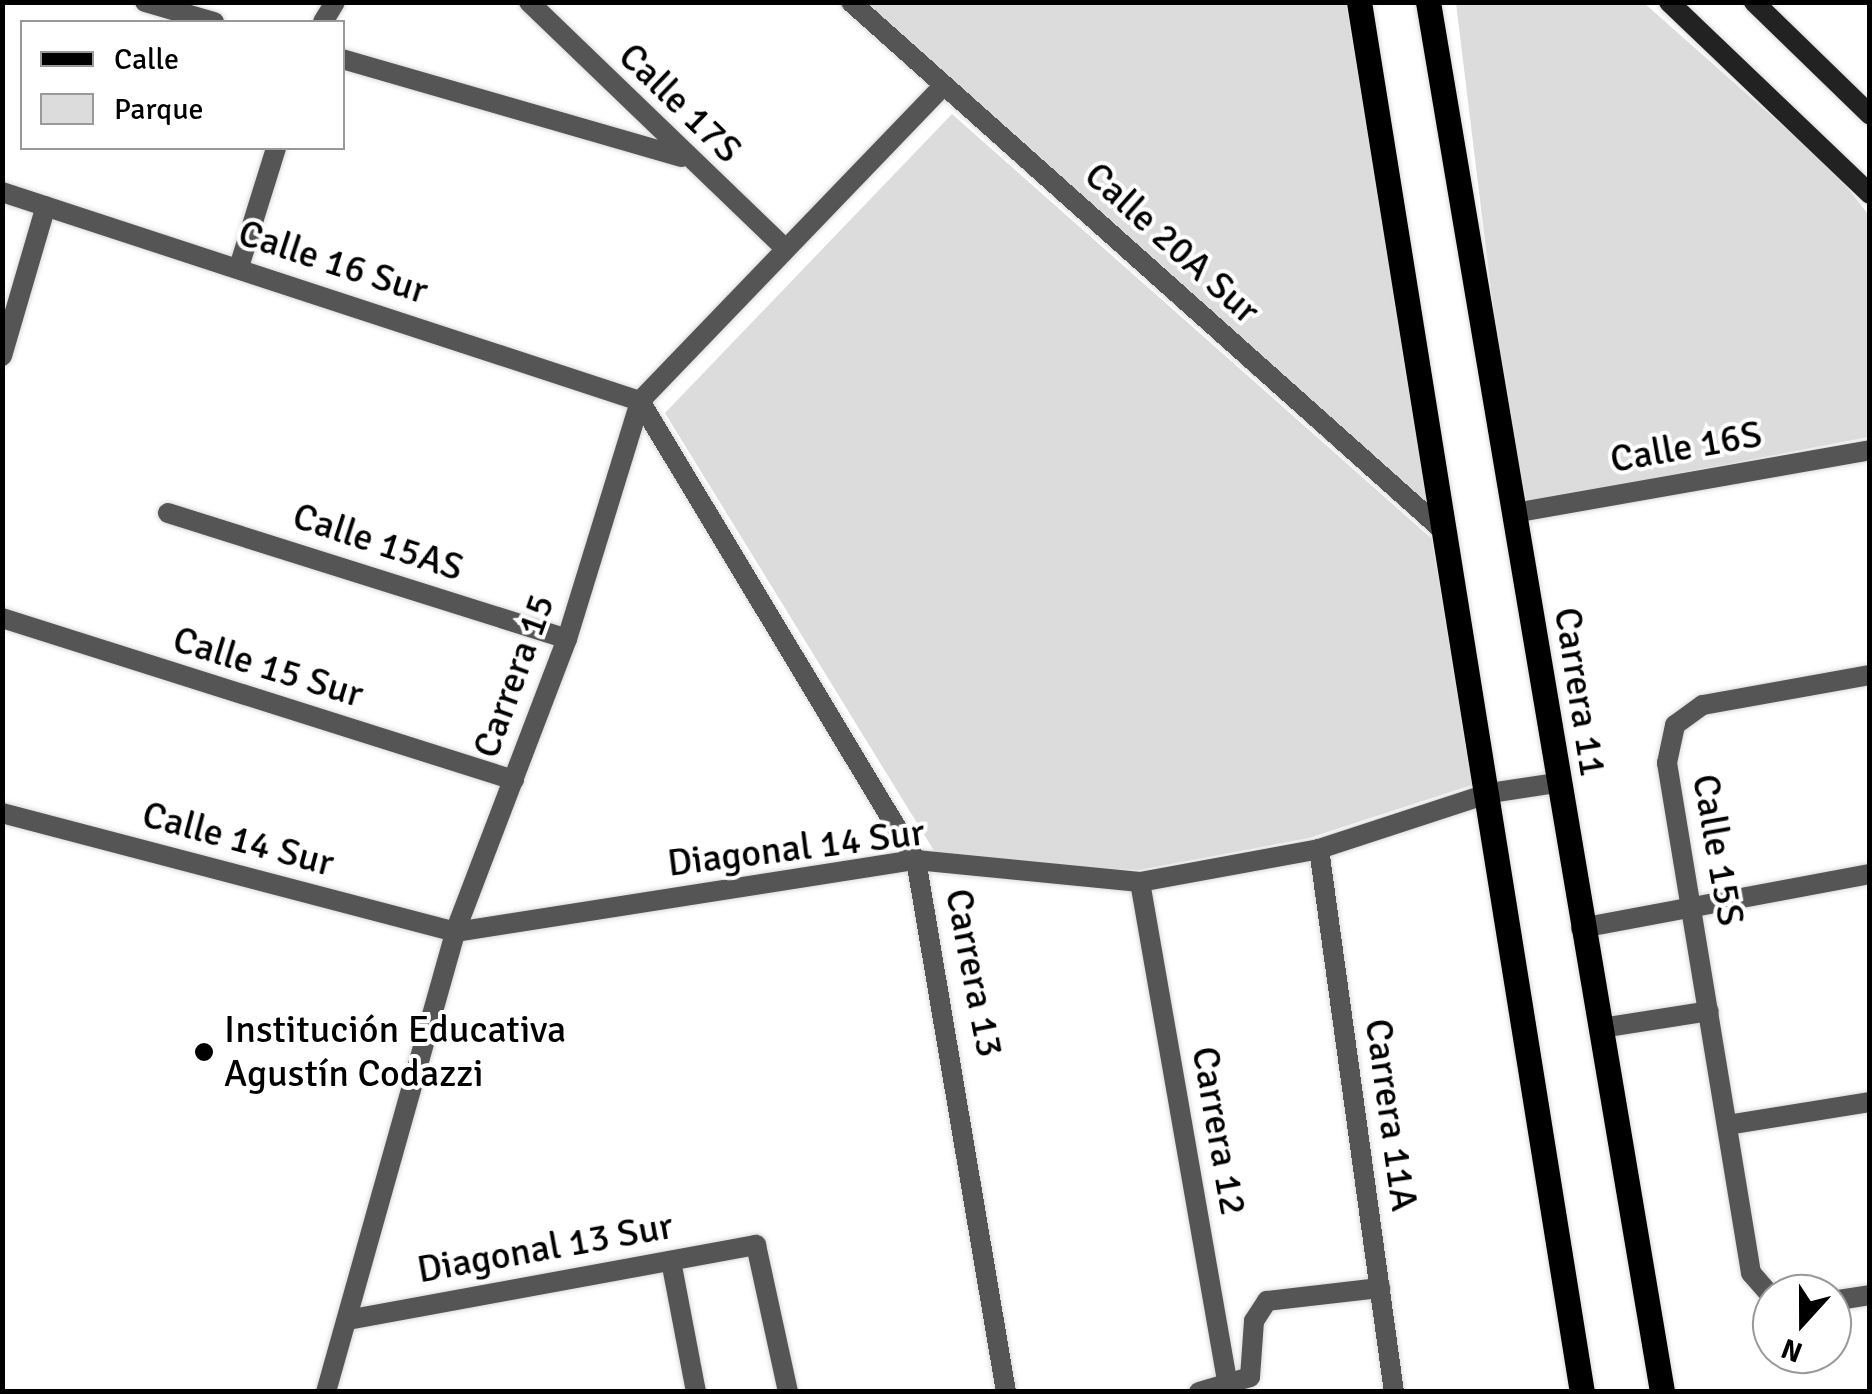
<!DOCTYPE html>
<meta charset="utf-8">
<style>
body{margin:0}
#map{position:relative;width:1872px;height:1394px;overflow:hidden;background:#fff;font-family:Signika,sans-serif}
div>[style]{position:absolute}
.green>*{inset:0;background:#dcdcdc}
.roads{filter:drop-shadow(0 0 2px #dbdbdb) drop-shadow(0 0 2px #dbdbdb)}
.minor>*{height:20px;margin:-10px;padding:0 10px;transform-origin:10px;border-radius:10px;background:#555}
.secondary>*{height:20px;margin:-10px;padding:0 10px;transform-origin:10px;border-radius:10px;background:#222}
.primary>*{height:25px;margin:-12.5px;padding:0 12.5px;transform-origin:12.5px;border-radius:12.5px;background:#000}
.dots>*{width:28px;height:28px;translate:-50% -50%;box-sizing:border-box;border:5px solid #fff;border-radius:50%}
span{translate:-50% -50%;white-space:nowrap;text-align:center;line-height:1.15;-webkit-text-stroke:8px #fff;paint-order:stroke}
.street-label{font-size:38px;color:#000}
.poi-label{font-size:38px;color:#000}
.left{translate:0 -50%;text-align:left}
.frame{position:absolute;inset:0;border:5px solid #000;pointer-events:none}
.legend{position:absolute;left:20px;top:20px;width:325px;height:130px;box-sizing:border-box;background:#fff;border:2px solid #999;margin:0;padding:12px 18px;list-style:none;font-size:30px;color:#000}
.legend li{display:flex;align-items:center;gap:20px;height:50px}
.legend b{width:50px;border:2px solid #999}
.north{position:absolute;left:1752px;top:1274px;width:100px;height:100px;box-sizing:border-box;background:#fff;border:2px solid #999;border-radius:50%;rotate:201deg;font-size:28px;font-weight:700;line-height:40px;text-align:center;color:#000}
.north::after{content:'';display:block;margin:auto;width:35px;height:45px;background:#000;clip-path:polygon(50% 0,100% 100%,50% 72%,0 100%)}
</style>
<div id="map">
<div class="green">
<div style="clip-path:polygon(865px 3px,1346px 3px,1430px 506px)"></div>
<div style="clip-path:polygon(1456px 3px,1644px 3px,1833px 170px,1869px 215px,1869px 437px,1517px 504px)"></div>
<div style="clip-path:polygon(952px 114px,1432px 539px,1472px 785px,1309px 838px,1139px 870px,941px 862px,665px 413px)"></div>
</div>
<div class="roads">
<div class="minor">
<div style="left:145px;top:2px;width:72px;rotate:16.2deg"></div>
<div style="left:529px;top:2px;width:356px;rotate:43.9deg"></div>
<div style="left:851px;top:2px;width:799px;rotate:41.75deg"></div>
<div style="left:323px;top:22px;width:23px;rotate:-59deg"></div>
<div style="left:342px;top:59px;width:353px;rotate:16.1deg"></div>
<div style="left:2px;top:192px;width:671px;rotate:18.14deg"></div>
<div style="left:640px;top:401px;width:536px;rotate:58.98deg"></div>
<div style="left:916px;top:860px;width:540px;rotate:80.4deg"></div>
<div style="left:239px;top:267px;width:125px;rotate:-72.7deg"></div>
<div style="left:2px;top:356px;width:156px;rotate:-73.7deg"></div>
<div style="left:168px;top:513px;width:418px;rotate:17.5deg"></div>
<div style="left:1514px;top:513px;width:362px;rotate:-10deg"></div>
<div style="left:2px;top:618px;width:537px;rotate:17.56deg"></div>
<div style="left:2px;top:813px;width:468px;rotate:14.7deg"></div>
<div style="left:455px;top:932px;width:467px;rotate:-8.9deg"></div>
<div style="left:916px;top:860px;width:225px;rotate:5.6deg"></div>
<div style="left:1140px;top:882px;width:182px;rotate:-10.4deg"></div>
<div style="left:1319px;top:849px;width:180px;rotate:-18.1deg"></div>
<div style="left:1490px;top:793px;width:66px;rotate:-8.7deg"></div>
<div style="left:1319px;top:849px;width:548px;rotate:82.14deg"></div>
<div style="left:1140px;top:882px;width:518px;rotate:80.1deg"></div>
<div style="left:1581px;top:928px;width:294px;rotate:-10.6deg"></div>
<div style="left:1601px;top:1028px;width:109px;rotate:-8.9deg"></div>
<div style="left:1727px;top:1125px;width:145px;rotate:-9.1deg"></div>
<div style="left:671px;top:1261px;width:133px;rotate:79.2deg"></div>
<div style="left:1772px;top:1297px;width:32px;rotate:-131deg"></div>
<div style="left:1751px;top:1273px;width:517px;rotate:-99.35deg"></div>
<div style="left:1667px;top:763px;width:39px;rotate:-78deg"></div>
<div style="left:1675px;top:725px;width:34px;rotate:-36deg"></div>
<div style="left:1703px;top:705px;width:170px;rotate:-10.2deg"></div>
<div style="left:1832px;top:1301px;width:38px;rotate:-9deg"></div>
<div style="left:347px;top:1320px;width:416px;rotate:-10.4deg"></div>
<div style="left:756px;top:1245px;width:150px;rotate:77.7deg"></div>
<div style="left:326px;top:1392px;width:478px;rotate:-74.3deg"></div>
<div style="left:455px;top:932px;width:314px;rotate:-69.1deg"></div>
<div style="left:567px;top:639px;width:249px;rotate:-72.9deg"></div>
<div style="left:640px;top:401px;width:437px;rotate:-46.1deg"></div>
<div style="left:1199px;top:1392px;width:53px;rotate:-16.4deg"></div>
<div style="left:1250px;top:1377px;width:56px;rotate:-85.9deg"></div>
<div style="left:1254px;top:1321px;width:24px;rotate:-57deg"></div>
<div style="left:1267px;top:1301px;width:114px;rotate:-6.6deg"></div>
</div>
<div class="secondary">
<div style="left:1669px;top:2px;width:278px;rotate:43.7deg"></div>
<div style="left:1754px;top:2px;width:162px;rotate:44.2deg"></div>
</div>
<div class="primary">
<div style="left:1359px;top:2px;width:1408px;rotate:80.89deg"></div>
<div style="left:1428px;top:2px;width:1410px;rotate:80.44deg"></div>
</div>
</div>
<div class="dots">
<div style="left:204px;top:1052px;background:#000"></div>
</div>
<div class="street-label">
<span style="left:680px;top:103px;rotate:44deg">Calle 17S</span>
<span style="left:1172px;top:243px;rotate:42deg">Calle 20A Sur</span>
<span style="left:333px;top:262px;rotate:18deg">Calle 16 Sur</span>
<span style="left:1686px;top:447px;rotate:-10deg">Calle 16S</span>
<span style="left:378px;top:542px;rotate:18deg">Calle 15AS</span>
<span style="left:268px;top:667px;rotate:17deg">Calle 15 Sur</span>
<span style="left:514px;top:676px;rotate:-70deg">Carrera 15</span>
<span style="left:1580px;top:692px;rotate:81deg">Carrera 11</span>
<span style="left:238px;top:839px;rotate:15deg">Calle 14 Sur</span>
<span style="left:796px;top:848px;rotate:-7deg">Diagonal 14 Sur</span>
<span style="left:1718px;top:850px;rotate:80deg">Calle 15S</span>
<span style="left:974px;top:973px;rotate:79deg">Carrera 13</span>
<span style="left:1391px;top:1115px;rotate:82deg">Carrera 11A</span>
<span style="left:1219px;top:1131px;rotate:80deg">Carrera 12</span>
<span style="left:545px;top:1248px;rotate:-10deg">Diagonal 13 Sur</span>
</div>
<div class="poi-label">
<span class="left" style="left:224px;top:1052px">Institución Educativa<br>Agustín Codazzi</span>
</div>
<div class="frame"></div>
<ul class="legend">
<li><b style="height:12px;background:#000"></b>Calle</li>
<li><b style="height:28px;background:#dcdcdc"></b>Parque</li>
</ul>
<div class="north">N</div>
</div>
